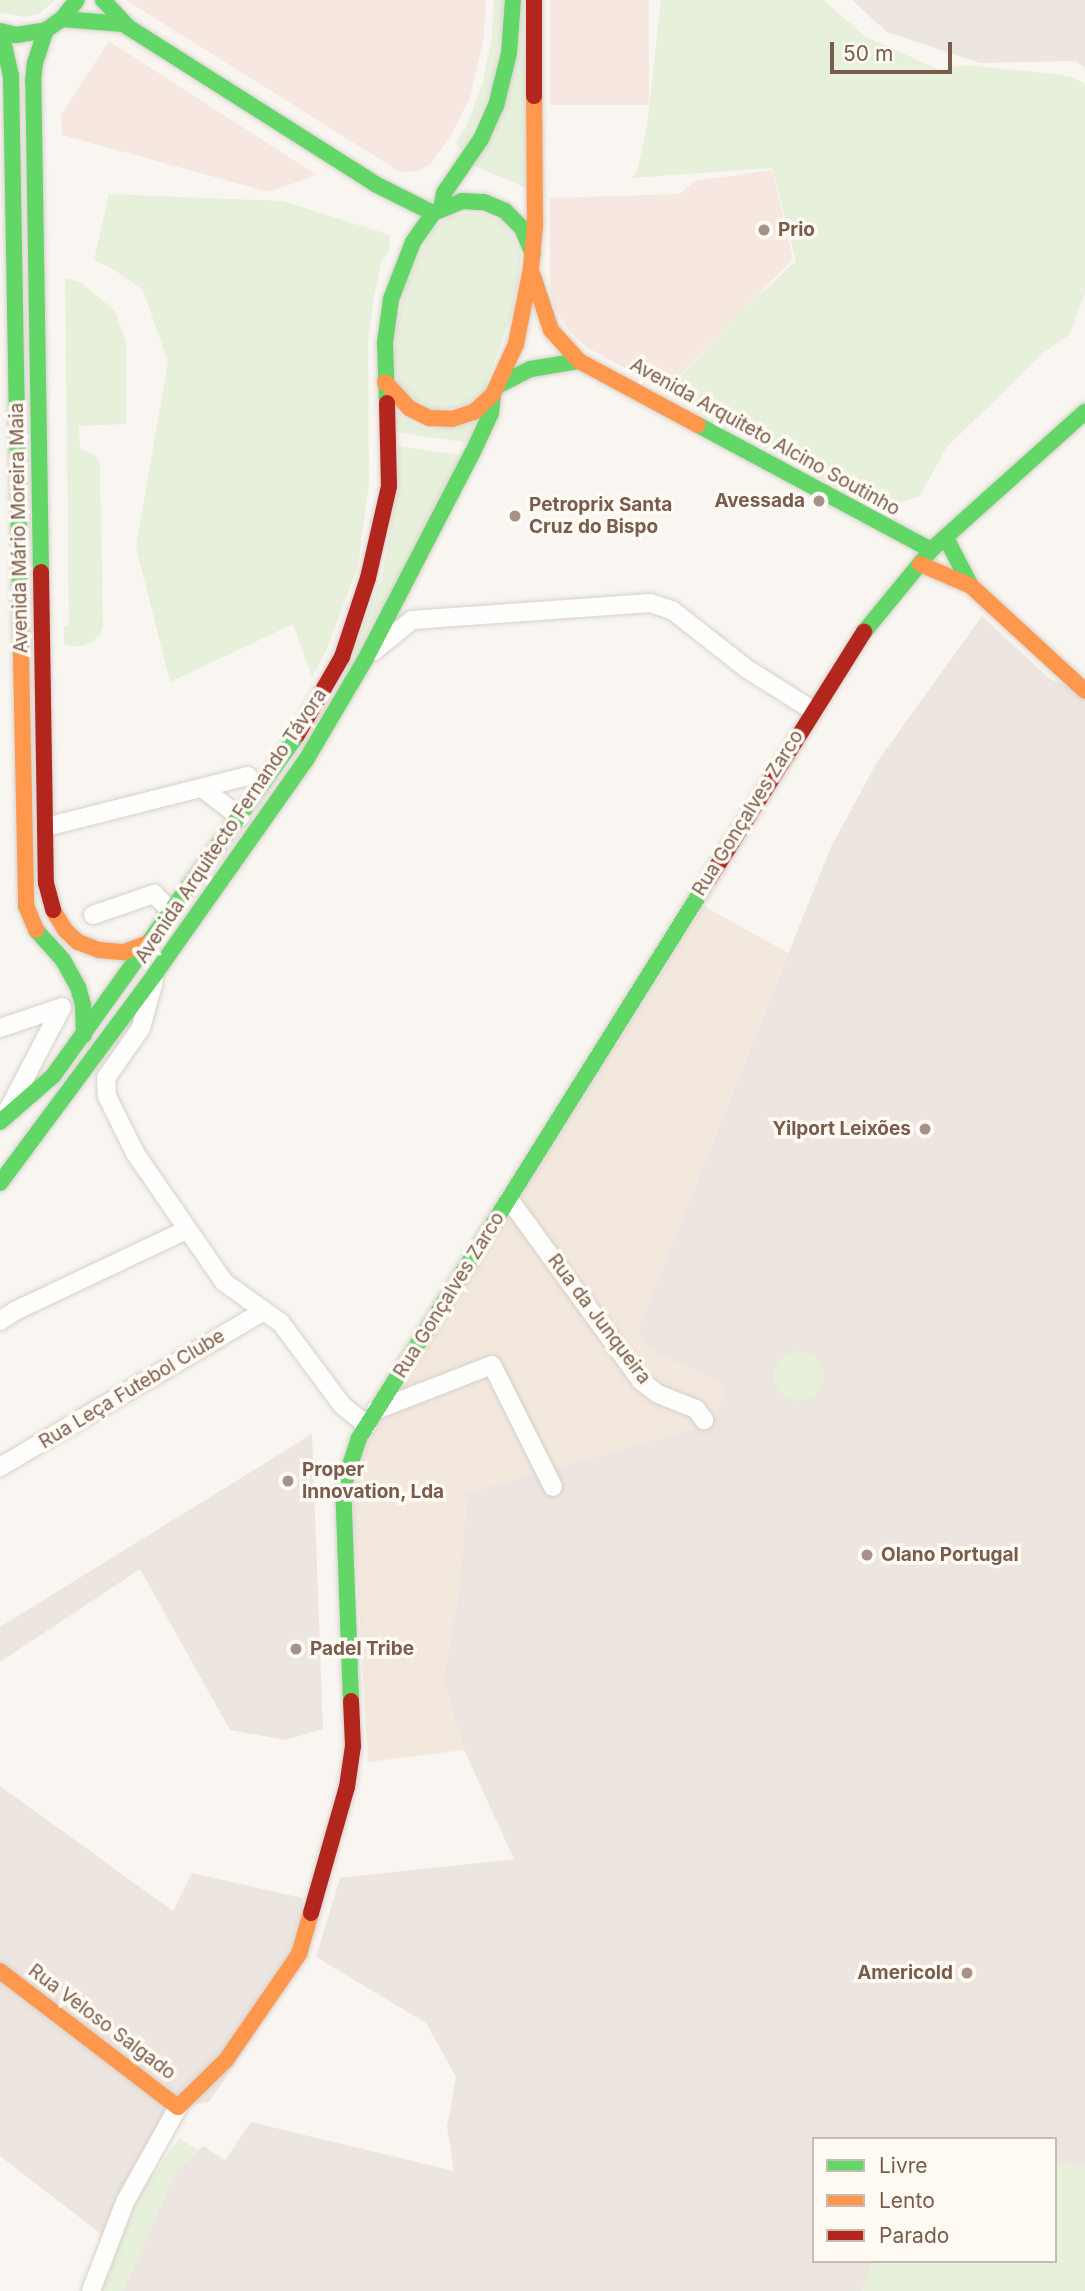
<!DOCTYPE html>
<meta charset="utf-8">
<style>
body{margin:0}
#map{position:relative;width:1085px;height:2291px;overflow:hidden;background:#f9f5f0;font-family:Inter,sans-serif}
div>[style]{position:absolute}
.residential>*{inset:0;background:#f2e8de}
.commercial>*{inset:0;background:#f6e8e1;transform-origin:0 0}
.industrial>*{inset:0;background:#ede5e0}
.green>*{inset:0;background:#e7f0db}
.round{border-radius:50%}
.roads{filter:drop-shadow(0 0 2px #d7d1cb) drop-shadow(0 0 2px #d7d1cb)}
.street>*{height:18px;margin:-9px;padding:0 9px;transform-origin:9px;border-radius:9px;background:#fefefd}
.fast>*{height:16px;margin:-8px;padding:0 8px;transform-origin:8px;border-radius:8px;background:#63d668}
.slow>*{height:16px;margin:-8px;padding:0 8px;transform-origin:8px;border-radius:8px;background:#ff974d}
.jam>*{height:16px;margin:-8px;padding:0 8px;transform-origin:8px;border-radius:8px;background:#b3261e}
.dots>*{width:19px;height:19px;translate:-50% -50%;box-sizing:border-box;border:4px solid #fffaf3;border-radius:50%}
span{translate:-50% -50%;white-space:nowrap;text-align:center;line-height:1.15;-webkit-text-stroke:7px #fffaf3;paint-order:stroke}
.poi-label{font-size:19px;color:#7a5c4d;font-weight:700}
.left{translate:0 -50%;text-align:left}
.right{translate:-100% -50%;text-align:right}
.street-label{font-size:19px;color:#7a5c4d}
.legend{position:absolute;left:812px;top:2137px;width:245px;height:126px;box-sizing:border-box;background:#fffaf3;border:2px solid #cabbb1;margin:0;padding:9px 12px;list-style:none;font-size:21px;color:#7a5c4d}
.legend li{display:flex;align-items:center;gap:14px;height:35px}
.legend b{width:35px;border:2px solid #cabbb1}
.scale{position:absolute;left:830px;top:42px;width:122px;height:32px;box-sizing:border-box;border:4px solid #7a5c4d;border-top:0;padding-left:9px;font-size:21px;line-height:24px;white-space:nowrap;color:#7a5c4d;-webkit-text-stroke:5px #fffaf3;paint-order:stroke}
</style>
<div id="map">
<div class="residential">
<div style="clip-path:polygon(704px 906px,788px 953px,637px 1330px,644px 1347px,728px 1386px,713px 1423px,467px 1493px,458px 1597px,443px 1680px,464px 1750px,368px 1762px,352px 1485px,370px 1438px)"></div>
</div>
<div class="commercial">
<div style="clip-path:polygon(126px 0,486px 0,484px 37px,470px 98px,450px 137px,431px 164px,417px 171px,400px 172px)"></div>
<div style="left:550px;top:0;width:99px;height:105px"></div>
<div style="clip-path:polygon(109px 41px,317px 175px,269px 192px,62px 135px,61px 115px)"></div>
<div style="clip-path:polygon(772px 170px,793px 259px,665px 390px,588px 348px,569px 331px,556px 310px,550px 290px,550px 198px,680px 194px,694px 181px)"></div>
</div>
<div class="industrial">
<div style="clip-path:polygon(852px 0,1085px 0,1085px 68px,1075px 61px,980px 63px,887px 32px)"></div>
<div style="clip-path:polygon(982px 616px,1050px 679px,1085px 694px,1085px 2167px,1059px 2162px,1055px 2170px,1055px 2139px,814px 2139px,814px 2261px,874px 2261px,862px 2291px,123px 2291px,176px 2171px,203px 2146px,225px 2160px,251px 2122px,454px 2171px,447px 2127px,456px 2077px,426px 2023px,316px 1957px,340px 1878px,514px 1859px,464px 1750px,443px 1680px,458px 1597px,467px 1493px,713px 1423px,727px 1386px,644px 1347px,637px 1330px,831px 847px,877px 762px)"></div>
<div style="clip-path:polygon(312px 1434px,323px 1729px,285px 1740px,230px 1730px,140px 1569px,0 1662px,0 1627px)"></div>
<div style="clip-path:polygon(0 1786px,173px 1911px,192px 1873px,302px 1898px,309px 1954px,209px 2102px,178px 2107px,110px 2241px,0 2156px)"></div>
</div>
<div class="green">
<div style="clip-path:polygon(0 0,55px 0,39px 14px,24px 17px,0 12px)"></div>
<div style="clip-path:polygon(494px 0,505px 0,494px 84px,463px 151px,455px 144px,467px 125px,483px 82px,492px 36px)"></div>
<div style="clip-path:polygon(523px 0,527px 188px,474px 166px)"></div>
<div style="clip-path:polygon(661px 0,823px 0,866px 37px,940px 70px,964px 65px,1054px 74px,1075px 78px,1085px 85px,1085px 293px,1070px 334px,1043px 353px,946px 448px,920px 496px,879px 510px,665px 392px,745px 308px,796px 261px,772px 168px,632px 178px,637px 172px,647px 126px)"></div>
<div style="clip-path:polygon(109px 194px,283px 201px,390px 235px,389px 252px,382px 260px,374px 297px,368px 341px,369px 483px,358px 566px,326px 651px,312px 677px,293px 624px,170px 682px,136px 547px,168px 362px,143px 290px,113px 269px,94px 260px)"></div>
<div style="clip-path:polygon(467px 213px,486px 215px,501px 222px,513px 236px,521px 255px,518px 282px,510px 319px,483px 393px,472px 404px,434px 412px,402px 391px,394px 371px,396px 333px,405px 286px,432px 229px,450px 217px)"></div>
<div style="clip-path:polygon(65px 278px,82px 283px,115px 311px,126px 342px,126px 424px,79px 426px,80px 448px,97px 457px,100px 466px,103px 625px,100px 635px,90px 643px,77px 647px,64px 644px,64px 626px,69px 625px)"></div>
<div style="clip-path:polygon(394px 410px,415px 425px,430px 430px,479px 421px,469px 443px,396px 432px)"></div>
<div style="clip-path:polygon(397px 446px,461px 455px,336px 696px,382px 577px,392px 521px)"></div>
<div class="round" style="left:774px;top:1351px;width:50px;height:50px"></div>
<div style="clip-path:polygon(179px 2138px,198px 2150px,176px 2171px,123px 2291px,99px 2291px,134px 2202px)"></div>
<div style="clip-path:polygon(1058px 2162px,1085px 2167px,1085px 2291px,862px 2291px,874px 2261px,1055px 2261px,1055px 2170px)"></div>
</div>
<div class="roads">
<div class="street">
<div style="left:374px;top:651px;width:49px;rotate:-39.2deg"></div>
<div style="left:412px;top:620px;width:239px;rotate:-4.1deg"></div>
<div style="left:650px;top:603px;width:23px;rotate:18deg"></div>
<div style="left:672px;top:610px;width:95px;rotate:38.2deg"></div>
<div style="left:747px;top:669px;width:77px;rotate:32.2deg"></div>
<div style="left:202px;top:788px;width:48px;rotate:37.3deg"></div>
<div style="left:46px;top:827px;width:208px;rotate:-14.2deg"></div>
<div style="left:93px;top:915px;width:65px;rotate:-19deg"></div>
<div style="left:154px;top:894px;width:25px;rotate:45deg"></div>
<div style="left:154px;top:981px;width:49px;rotate:105.5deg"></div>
<div style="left:141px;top:1028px;width:61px;rotate:125deg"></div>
<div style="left:106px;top:1078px;width:18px;rotate:87deg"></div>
<div style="left:107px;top:1096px;width:64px;rotate:63.8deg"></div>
<div style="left:135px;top:1153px;width:157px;rotate:55.4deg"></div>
<div style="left:224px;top:1282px;width:70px;rotate:35.7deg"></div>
<div style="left:281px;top:1323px;width:102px;rotate:53.4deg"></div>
<div style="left:342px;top:1405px;width:32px;rotate:39deg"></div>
<div style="left:0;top:1028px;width:65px;rotate:-18.7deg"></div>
<div style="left:62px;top:1007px;width:116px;rotate:117.7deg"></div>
<div style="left:509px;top:1199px;width:225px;rotate:54deg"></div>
<div style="left:641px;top:1381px;width:21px;rotate:37deg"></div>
<div style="left:658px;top:1394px;width:41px;rotate:21.5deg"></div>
<div style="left:696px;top:1409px;width:14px;rotate:54deg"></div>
<div style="left:0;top:1321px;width:18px;rotate:-34deg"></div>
<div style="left:15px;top:1311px;width:189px;rotate:-25.3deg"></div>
<div style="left:376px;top:1410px;width:124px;rotate:-21.2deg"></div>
<div style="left:492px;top:1365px;width:136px;rotate:63.4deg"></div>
<div style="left:0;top:1467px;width:307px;rotate:-30.6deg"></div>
<div style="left:91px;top:2291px;width:95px;rotate:-69.1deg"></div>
<div style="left:125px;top:2202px;width:109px;rotate:-60.8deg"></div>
</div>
<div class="fast">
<div style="left:103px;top:0;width:37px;rotate:47deg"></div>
<div style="left:128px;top:27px;width:293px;rotate:32.4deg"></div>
<div style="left:375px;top:184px;width:65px;rotate:26.6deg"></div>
<div style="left:62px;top:19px;width:61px;rotate:4.7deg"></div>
<div style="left:0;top:31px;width:16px;rotate:14deg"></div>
<div style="left:16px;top:35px;width:30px;rotate:-9deg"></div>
<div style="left:46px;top:30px;width:19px;rotate:-35deg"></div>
<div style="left:62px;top:19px;width:24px;rotate:-52deg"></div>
<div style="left:1px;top:32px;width:45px;rotate:77.2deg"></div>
<div style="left:11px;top:76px;width:581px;rotate:89.01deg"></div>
<div style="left:441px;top:209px;width:16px;rotate:-79deg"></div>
<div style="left:444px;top:193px;width:65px;rotate:-55.6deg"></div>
<div style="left:481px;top:139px;width:36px;rotate:-66deg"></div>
<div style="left:496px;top:106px;width:55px;rotate:-76.2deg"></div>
<div style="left:509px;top:53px;width:53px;rotate:-85.7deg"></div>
<div style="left:499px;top:385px;width:36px;rotate:-27deg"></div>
<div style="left:531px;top:369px;width:49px;rotate:-9.5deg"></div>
<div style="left:387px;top:403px;width:60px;rotate:-91.9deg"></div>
<div style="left:385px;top:343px;width:44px;rotate:-82.2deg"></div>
<div style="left:391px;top:299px;width:61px;rotate:-68.9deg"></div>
<div style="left:413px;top:242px;width:35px;rotate:-55deg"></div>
<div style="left:433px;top:213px;width:31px;rotate:-22deg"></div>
<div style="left:462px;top:201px;width:22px;rotate:3deg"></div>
<div style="left:484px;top:202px;width:23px;rotate:23deg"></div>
<div style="left:505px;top:211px;width:24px;rotate:45deg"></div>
<div style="left:522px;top:228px;width:28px;rotate:67deg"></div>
<div style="left:698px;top:425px;width:264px;rotate:28.2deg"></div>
<div style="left:946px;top:538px;width:54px;rotate:62.5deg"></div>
<div style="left:41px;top:572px;width:491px;rotate:-90.9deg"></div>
<div style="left:33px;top:81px;width:18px;rotate:-84deg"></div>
<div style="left:35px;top:63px;width:35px;rotate:-72deg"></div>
<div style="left:864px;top:632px;width:106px;rotate:-50.7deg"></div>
<div style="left:931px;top:550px;width:207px;rotate:-41.9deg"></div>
<div style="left:36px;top:930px;width:40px;rotate:48deg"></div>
<div style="left:63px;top:960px;width:31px;rotate:61deg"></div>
<div style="left:78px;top:987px;width:19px;rotate:74deg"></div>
<div style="left:83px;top:1005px;width:30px;rotate:88deg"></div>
<div style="left:0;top:1122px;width:70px;rotate:-41deg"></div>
<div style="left:53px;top:1076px;width:419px;rotate:-54.4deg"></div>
<div style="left:0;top:1183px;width:260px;rotate:-53.4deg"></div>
<div style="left:155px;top:974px;width:262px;rotate:-54.8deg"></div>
<div style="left:306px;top:760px;width:118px;rotate:-59.5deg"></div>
<div style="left:366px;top:658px;width:232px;rotate:-62.6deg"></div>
<div style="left:473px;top:452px;width:43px;rotate:-65.2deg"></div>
<div style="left:491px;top:413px;width:19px;rotate:-84deg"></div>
<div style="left:351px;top:1701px;width:214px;rotate:-92.1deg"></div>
<div style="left:343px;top:1487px;width:52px;rotate:-71.9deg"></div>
<div style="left:359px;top:1438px;width:660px;rotate:-57.95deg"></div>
</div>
<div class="slow">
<div style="left:533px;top:276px;width:57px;rotate:71.6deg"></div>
<div style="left:551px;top:330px;width:42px;rotate:47.9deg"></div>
<div style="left:579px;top:361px;width:135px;rotate:28.3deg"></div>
<div style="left:385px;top:382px;width:35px;rotate:47deg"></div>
<div style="left:409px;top:408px;width:22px;rotate:27deg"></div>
<div style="left:429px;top:418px;width:23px;rotate:2deg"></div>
<div style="left:452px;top:419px;width:23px;rotate:-18deg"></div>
<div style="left:474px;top:412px;width:26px;rotate:-43deg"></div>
<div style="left:493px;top:394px;width:55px;rotate:-65.3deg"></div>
<div style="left:516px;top:344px;width:77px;rotate:-78.8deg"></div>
<div style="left:531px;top:268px;width:43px;rotate:-84.7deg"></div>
<div style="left:535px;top:225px;width:129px;rotate:-90.4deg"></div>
<div style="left:920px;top:564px;width:56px;rotate:23.3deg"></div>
<div style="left:971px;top:586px;width:155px;rotate:42.6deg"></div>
<div style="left:21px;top:657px;width:249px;rotate:88.8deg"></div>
<div style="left:26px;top:906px;width:26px;rotate:67deg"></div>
<div style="left:53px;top:910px;width:23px;rotate:59deg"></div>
<div style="left:65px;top:930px;width:18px;rotate:43deg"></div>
<div style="left:78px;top:942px;width:22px;rotate:21deg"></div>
<div style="left:99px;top:950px;width:25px;rotate:5deg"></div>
<div style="left:124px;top:952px;width:29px;rotate:-20deg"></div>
<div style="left:0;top:1971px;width:224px;rotate:37.4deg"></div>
<div style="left:178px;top:2107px;width:67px;rotate:-44.4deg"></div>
<div style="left:226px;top:2060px;width:129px;rotate:-55.4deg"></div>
<div style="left:299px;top:1954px;width:43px;rotate:-73.7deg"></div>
</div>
<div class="jam">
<div style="left:534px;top:0;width:96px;rotate:90deg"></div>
<div style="left:41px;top:572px;width:311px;rotate:89.1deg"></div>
<div style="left:46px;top:883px;width:28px;rotate:75deg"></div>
<div style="left:297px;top:735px;width:90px;rotate:-60deg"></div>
<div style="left:342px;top:657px;width:83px;rotate:-71.8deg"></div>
<div style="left:368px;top:578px;width:94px;rotate:-77.1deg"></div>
<div style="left:389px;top:486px;width:83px;rotate:-91.4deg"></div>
<div style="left:709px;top:879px;width:292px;rotate:-57.9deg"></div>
<div style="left:311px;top:1913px;width:131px;rotate:-74.1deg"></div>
<div style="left:347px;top:1787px;width:41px;rotate:-81.7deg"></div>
<div style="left:353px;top:1746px;width:45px;rotate:-92.5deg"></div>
</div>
</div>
<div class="dots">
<div style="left:764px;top:230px;background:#a69286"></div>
<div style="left:819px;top:501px;background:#a69286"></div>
<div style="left:515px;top:516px;background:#a69286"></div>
<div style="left:925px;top:1129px;background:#a69286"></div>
<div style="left:288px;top:1481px;background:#a69286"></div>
<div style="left:867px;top:1555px;background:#a69286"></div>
<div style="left:296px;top:1649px;background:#a69286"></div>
<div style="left:967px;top:1973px;background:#a69286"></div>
</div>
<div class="poi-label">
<span class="left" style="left:778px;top:230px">Prio</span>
<span class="right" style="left:805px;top:501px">Avessada</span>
<span class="left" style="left:529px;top:516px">Petroprix Santa<br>Cruz do Bispo</span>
<span class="right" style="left:911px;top:1129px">Yilport Leixões</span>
<span class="left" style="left:302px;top:1481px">Proper<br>Innovation, Lda</span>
<span class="left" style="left:881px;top:1555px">Olano Portugal</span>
<span class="left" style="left:310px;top:1649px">Padel Tribe</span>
<span class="right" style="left:953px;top:1973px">Americold</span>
</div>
<div class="street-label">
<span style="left:765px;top:437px;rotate:29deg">Avenida Arquiteto Alcino Soutinho</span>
<span style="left:19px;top:528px;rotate:-91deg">Avenida Mário Moreira Maia</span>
<span style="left:748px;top:813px;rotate:-58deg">Rua Gonçalves Zarco</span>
<span style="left:231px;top:826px;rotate:-56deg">Avenida Arquitecto Fernando Távora</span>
<span style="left:449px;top:1295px;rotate:-58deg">Rua Gonçalves Zarco</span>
<span style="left:599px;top:1319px;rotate:53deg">Rua da Junqueira</span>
<span style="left:132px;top:1389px;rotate:-31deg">Rua Leça Futebol Clube</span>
<span style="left:102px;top:2022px;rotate:37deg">Rua Veloso Salgado</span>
</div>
<ul class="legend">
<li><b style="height:9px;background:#63d668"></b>Livre</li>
<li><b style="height:9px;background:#ff974d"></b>Lento</li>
<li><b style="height:9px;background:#b3261e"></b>Parado</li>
</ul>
<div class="scale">50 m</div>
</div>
